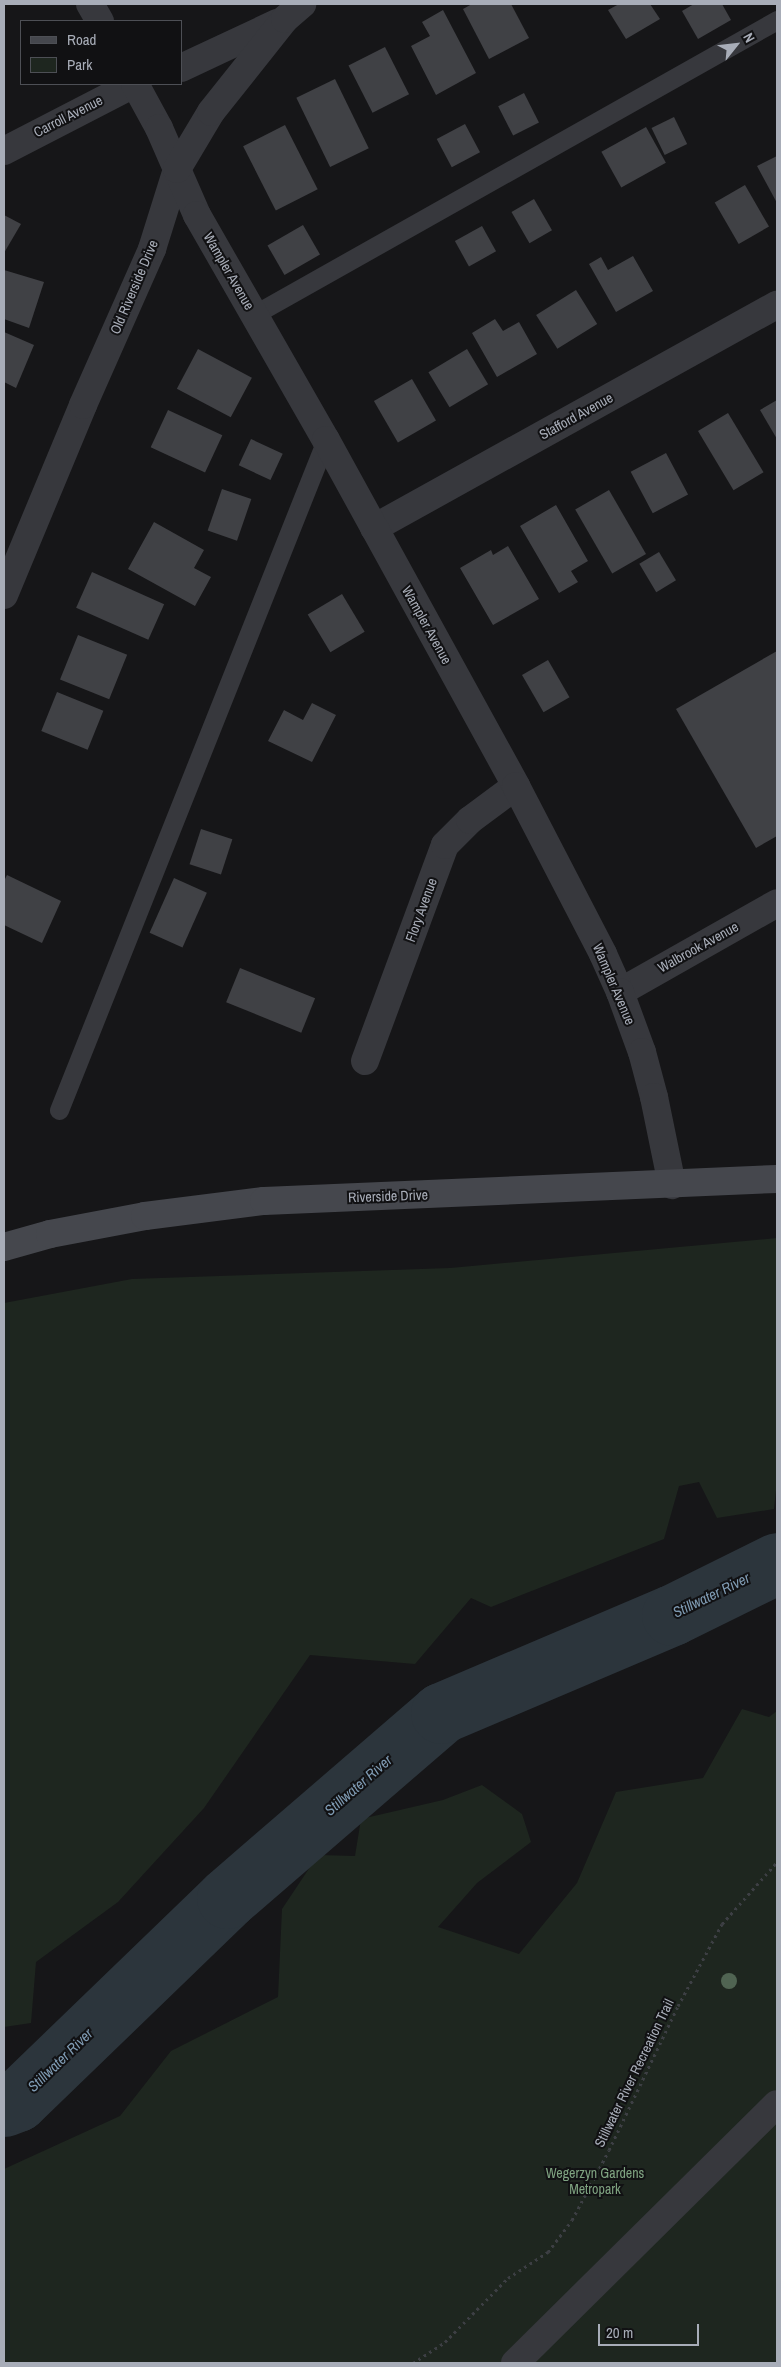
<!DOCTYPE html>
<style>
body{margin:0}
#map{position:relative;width:781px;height:2367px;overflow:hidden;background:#161618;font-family:"Archivo Narrow",sans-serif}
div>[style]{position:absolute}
.green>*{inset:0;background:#1e261f}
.river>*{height:61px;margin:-30.5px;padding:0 30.5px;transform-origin:30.5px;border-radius:30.5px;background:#2c353c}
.building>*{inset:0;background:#404145;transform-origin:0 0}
.path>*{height:3px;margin-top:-1.5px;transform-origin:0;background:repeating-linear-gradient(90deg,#3d3f44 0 2.5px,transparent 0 6.5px)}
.service>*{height:19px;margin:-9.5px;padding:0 9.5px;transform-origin:9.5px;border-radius:9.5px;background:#37383d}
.minor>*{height:28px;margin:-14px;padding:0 14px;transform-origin:14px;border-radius:14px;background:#37383d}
.tertiary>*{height:28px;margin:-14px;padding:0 14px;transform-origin:14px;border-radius:14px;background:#37383d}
.secondary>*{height:28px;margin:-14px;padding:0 14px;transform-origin:14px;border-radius:14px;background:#45474d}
.trees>*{width:16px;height:16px;margin:-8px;border-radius:50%;background:#506452}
span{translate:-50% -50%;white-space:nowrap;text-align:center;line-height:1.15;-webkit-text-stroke:4px #111113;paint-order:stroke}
.street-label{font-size:14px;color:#a8adb8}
.park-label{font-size:14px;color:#7fa381}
.water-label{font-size:15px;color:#7f9bb3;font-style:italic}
.frame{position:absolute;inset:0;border:5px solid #a8adb8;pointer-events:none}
.legend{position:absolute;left:20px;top:20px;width:162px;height:65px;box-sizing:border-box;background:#111113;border:1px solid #4d4f55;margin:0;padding:6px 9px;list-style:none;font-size:15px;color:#a8adb8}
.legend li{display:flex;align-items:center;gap:10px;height:25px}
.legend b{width:25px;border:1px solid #4d4f55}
.north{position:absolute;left:711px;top:20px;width:50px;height:50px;-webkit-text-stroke:4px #111113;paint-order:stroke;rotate:61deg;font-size:14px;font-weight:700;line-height:20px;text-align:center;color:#a8adb8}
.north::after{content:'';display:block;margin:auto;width:18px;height:22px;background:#a8adb8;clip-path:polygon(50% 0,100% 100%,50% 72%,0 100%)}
.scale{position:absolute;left:598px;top:2324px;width:101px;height:22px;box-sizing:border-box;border:2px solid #a8adb8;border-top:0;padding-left:6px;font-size:15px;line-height:18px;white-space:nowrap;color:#a8adb8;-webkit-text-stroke:4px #111113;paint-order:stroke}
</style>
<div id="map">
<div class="green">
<div style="clip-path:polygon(777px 1238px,777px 1481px,774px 1509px,717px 1518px,699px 1482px,679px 1486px,664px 1539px,491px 1607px,471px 1598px,415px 1664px,310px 1655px,204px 1808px,118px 1902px,36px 1962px,31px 2023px,4px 2027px,4px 1303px,132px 1279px,450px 1268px)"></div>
<div style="clip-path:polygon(742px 1709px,769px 1717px,777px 1711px,777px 2363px,4px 2363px,4px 2169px,120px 2116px,171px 2051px,278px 1997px,282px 1909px,318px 1855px,355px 1856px,361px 1819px,443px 1800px,482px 1785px,522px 1814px,531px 1842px,477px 1883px,438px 1927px,519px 1954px,577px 1883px,616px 1792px,703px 1778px)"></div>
</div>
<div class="river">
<div style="left:4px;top:2106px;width:14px;rotate:-21deg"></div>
<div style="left:17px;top:2101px;width:292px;rotate:-44deg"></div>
<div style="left:227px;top:1898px;width:283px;rotate:-40.8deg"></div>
<div style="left:441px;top:1713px;width:251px;rotate:-23deg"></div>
<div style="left:672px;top:1615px;width:117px;rotate:-26.3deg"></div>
</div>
<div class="building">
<div style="clip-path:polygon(472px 4px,511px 4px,529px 38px,489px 59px,463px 9px)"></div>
<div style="clip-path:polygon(619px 4px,650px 4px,660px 19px,626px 39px,608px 10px)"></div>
<div style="clip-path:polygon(694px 4px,722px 4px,731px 20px,698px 39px,682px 11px)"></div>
<div style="clip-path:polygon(443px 10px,476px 73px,436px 95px,411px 46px,430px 36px,422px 22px)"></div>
<div style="left:385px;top:47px;width:53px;height:41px;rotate:63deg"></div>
<div style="left:335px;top:79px;width:77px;height:43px;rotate:64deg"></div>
<div style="left:524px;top:93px;width:33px;height:29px;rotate:63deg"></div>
<div style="left:674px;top:117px;width:30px;height:25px;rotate:64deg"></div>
<div style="left:465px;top:124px;width:32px;height:32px;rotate:62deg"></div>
<div style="left:285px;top:125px;width:72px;height:47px;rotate:63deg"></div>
<div style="left:646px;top:127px;width:41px;height:51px;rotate:61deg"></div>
<div style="clip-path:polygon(777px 156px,777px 203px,757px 166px)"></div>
<div style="left:745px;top:185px;width:48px;height:35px;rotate:60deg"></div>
<div style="left:534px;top:199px;width:36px;height:26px;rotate:60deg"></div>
<div style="clip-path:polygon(4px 215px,21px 224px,4px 253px)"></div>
<div style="left:303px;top:225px;width:34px;height:41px;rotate:60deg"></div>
<div style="left:482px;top:226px;width:29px;height:31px;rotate:61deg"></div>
<div style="clip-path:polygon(633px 256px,653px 291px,616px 312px,589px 264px,601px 257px,608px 270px)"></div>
<div style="clip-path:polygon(4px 270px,44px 282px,29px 328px,4px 319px)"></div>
<div style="left:576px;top:290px;width:40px;height:47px;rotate:58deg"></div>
<div style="clip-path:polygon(495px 319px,503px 331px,519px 322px,537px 354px,497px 377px,472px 333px)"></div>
<div style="clip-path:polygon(4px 332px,34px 345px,16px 388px,4px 382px)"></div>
<div style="left:198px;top:349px;width:61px;height:45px;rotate:28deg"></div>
<div style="left:467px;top:349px;width:41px;height:45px;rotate:59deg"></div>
<div style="left:412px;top:379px;width:48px;height:44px;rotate:60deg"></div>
<div style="clip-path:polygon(777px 400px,777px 439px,760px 410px)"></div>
<div style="left:168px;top:410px;width:60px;height:41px;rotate:25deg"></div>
<div style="left:728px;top:413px;width:69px;height:35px;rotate:59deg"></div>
<div style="left:251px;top:439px;width:35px;height:29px;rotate:25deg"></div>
<div style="left:666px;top:453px;width:47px;height:40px;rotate:62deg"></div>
<div style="left:222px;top:489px;width:31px;height:44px;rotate:19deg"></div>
<div style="left:609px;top:490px;width:74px;height:39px;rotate:60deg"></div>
<div style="clip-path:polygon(556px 505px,588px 561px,571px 571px,578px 582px,559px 593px,520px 526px)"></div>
<div style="clip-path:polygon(154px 522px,204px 550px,194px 568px,211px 577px,195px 606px,128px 569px)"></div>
<div style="clip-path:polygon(508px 546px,539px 599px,493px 625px,460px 568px,491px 550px,493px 555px)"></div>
<div style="left:659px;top:552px;width:33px;height:23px;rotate:59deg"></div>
<div style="left:92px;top:572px;width:79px;height:39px;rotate:24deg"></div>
<div style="left:342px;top:594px;width:44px;height:40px;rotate:59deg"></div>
<div style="left:78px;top:635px;width:53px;height:48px;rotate:22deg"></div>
<div style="clip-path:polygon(777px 651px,777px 836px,756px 848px,676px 709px)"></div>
<div style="left:548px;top:660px;width:43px;height:30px;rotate:60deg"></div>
<div style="left:57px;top:692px;width:50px;height:42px;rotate:22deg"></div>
<div style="clip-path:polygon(312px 703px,336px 715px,312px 762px,268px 741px,284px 710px,303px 720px)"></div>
<div style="left:201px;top:829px;width:33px;height:37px;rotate:18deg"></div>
<div style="clip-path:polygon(7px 875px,61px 901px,42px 943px,4px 925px,4px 881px)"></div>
<div style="left:174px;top:878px;width:36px;height:60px;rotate:24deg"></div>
<div style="left:240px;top:968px;width:81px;height:37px;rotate:22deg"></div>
</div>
<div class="path">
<div style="left:413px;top:2363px;width:38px;rotate:-33deg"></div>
<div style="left:445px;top:2342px;width:90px;rotate:-45.5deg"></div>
<div style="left:508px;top:2278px;width:48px;rotate:-33deg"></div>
<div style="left:548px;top:2252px;width:40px;rotate:-53deg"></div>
<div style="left:572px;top:2220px;width:79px;rotate:-62.1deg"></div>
<div style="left:609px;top:2150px;width:160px;rotate:-64.4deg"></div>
<div style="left:678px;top:2006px;width:93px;rotate:-61.8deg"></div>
<div style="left:722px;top:1924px;width:83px;rotate:-48.4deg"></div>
</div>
<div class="service">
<div style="left:255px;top:314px;width:599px;rotate:-29.39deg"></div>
<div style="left:59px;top:1110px;width:721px;rotate:-68.27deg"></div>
</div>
<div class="minor">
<div style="left:4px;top:151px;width:146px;rotate:-27.3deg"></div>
<div style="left:374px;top:528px;width:461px;rotate:-29deg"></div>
<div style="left:4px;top:595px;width:206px;rotate:-67.4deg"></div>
<div style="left:83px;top:405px;width:171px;rotate:-66.1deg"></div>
<div style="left:152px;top:249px;width:84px;rotate:-72.6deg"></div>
<div style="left:620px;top:992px;width:180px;rotate:-29.5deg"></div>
<div style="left:365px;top:1061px;width:230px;rotate:-69.7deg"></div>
<div style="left:445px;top:845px;width:35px;rotate:-45deg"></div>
<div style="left:470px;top:820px;width:57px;rotate:-36.5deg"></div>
<div style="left:515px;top:2363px;width:368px;rotate:-44.7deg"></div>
</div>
<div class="tertiary">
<div style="left:90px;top:4px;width:20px;rotate:60deg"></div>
<div style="left:181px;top:68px;width:106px;rotate:-25.1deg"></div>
<div style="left:135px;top:84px;width:50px;rotate:61.4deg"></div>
<div style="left:159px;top:128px;width:95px;rotate:66.4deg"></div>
<div style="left:197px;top:215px;width:259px;rotate:60.2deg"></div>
<div style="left:326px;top:440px;width:395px;rotate:61.2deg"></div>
<div style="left:516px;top:786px;width:189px;rotate:62.6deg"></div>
<div style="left:603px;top:954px;width:42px;rotate:65.9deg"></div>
<div style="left:620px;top:992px;width:64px;rotate:69.9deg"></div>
<div style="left:642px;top:1052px;width:47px;rotate:75.1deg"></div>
<div style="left:654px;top:1097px;width:90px;rotate:78.4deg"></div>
<div style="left:177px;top:169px;width:66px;rotate:-59.2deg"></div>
<div style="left:211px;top:112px;width:119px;rotate:-51.5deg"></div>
<div style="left:285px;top:19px;width:23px;rotate:-41deg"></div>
</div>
<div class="secondary">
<div style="left:4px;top:1247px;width:48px;rotate:-15.8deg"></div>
<div style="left:50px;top:1234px;width:97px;rotate:-10.7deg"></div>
<div style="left:145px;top:1216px;width:120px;rotate:-7.2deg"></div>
<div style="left:264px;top:1201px;width:513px;rotate:-2.46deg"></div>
</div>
<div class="trees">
<div style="left:729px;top:1981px"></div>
</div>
<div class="street-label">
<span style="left:68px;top:116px;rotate:-27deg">Carroll Avenue</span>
<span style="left:229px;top:271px;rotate:60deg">Wampler Avenue</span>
<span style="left:134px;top:287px;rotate:-67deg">Old Riverside Drive</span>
<span style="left:576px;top:416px;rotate:-29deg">Stafford Avenue</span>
<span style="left:427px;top:625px;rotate:61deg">Wampler Avenue</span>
<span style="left:421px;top:910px;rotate:-70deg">Flory Avenue</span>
<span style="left:698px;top:947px;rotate:-29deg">Walbrook Avenue</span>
<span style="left:614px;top:984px;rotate:67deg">Wampler Avenue</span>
<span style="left:388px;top:1196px;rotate:-2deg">Riverside Drive</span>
<span style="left:634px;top:2073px;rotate:-64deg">Stillwater River Recreation Trail</span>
</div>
<div class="park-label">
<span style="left:595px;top:2181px">Wegerzyn Gardens<br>Metropark</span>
</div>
<div class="water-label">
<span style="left:711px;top:1595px;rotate:-26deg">Stillwater River</span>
<span style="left:358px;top:1785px;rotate:-41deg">Stillwater River</span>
<span style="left:60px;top:2060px;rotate:-44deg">Stillwater River</span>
</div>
<div class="frame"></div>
<ul class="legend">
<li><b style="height:6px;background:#45474d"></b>Road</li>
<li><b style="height:14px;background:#1e261f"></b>Park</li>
</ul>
<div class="north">N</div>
<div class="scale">20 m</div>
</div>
